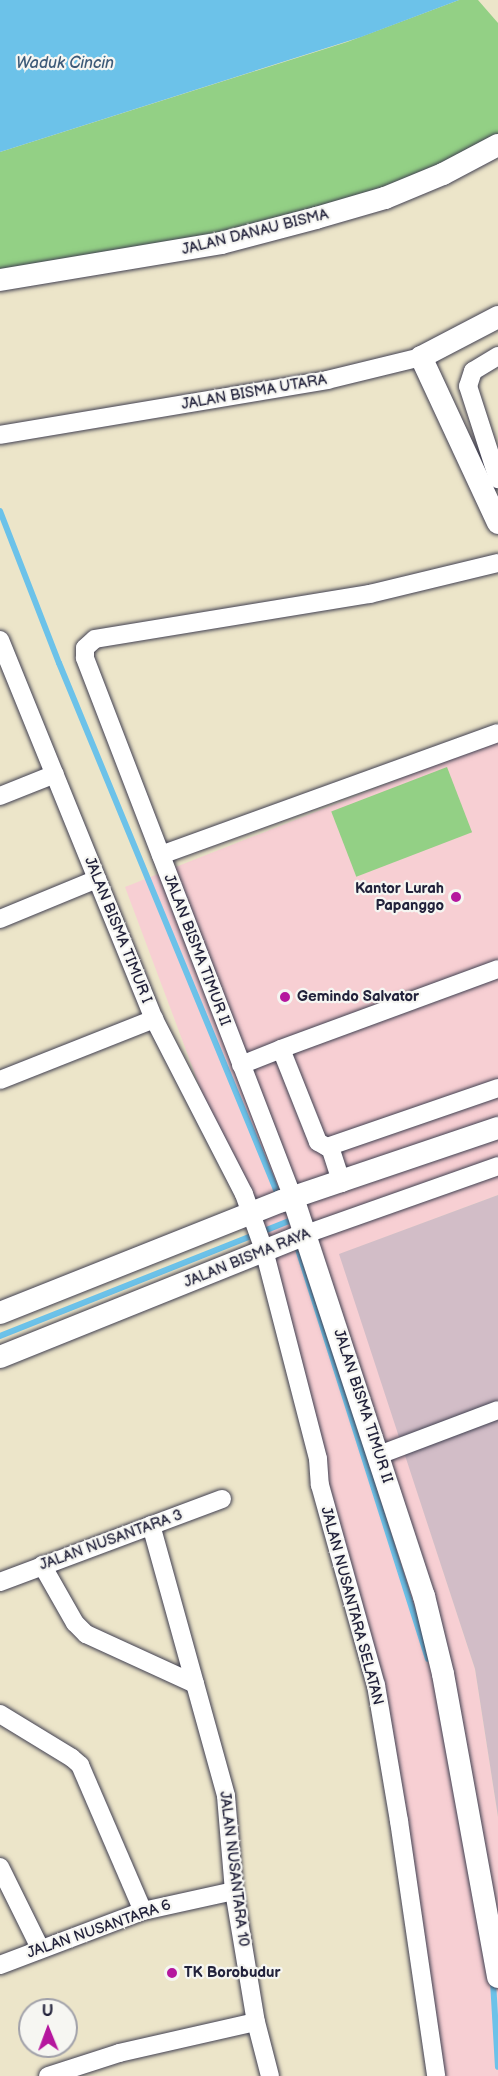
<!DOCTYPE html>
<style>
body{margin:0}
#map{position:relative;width:498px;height:2076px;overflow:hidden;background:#ece5c9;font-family:"Balsamiq Sans",sans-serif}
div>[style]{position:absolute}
.built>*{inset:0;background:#f7cfd3}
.industrial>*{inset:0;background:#d2bdc7}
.green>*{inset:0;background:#93d085;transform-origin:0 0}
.water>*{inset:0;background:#6cc2e9}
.stream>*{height:6px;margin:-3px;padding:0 3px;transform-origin:3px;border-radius:3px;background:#6cc2e9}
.roads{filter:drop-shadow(0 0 2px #403f50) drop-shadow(0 0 2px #403f50)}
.minor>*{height:18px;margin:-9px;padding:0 9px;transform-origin:9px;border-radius:9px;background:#fff}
.tertiary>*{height:22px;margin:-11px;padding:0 11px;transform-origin:11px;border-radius:11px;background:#fff}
.dots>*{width:16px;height:16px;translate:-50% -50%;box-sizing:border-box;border:3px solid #f6f6f2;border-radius:50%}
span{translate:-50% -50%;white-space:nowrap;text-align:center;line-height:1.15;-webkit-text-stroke:4.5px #f6f6f2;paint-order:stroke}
.street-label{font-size:15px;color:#22223b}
.poi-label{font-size:15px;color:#22223b;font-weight:700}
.right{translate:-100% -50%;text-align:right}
.left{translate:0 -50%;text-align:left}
.water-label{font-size:16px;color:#3c5a78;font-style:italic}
.north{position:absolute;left:18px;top:1998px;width:60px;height:60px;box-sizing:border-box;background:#f6f6f2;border:2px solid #a1a1a9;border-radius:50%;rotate:359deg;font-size:16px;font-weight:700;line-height:24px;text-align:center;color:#22223b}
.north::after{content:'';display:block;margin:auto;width:21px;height:27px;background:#b5179e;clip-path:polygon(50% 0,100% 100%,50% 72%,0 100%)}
</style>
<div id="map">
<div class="built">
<div style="clip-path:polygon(498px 740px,498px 1195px,340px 1254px,475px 1669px,498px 1817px,498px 2076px,434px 2076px,371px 1667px,244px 1205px,125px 887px)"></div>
</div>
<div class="industrial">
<div style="clip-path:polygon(498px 1195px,498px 1817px,475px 1669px,339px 1254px)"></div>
</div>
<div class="green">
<div style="clip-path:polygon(459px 0,478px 0,498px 23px,498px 144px,385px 198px,0 279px,0 152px,347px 42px)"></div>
<div style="left:447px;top:767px;width:70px;height:124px;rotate:69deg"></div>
</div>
<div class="water">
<div style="clip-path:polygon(0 0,459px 0,361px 37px,0 152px)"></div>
</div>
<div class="stream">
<div style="left:0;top:511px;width:163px;rotate:68.8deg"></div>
<div style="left:59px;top:663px;width:578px;rotate:67.61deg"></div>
<div style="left:297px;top:1246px;width:433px;rotate:72.4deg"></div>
<div style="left:0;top:1336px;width:311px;rotate:-21.7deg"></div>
<div style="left:493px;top:1981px;width:86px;rotate:86.7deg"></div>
</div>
<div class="roads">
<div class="minor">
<div style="left:498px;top:356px;width:29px;rotate:149deg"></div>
<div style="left:473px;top:371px;width:16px;rotate:108deg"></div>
<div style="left:468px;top:386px;width:98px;rotate:72.1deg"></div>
<div style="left:0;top:435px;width:332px;rotate:-9.5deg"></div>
<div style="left:327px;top:380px;width:97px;rotate:-13.7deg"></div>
<div style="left:0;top:640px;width:409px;rotate:67.9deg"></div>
<div style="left:154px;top:1019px;width:197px;rotate:62.8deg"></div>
<div style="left:244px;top:1194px;width:59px;rotate:70.3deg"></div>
<div style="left:264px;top:1250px;width:216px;rotate:75.5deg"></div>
<div style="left:318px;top:1459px;width:26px;rotate:86deg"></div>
<div style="left:320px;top:1485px;width:208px;rotate:74.4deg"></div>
<div style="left:376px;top:1685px;width:138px;rotate:80.4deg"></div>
<div style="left:399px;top:1821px;width:258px;rotate:81.7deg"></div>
<div style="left:0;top:796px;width:59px;rotate:-21.8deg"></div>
<div style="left:161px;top:855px;width:358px;rotate:-19.9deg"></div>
<div style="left:0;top:919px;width:105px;rotate:-22.4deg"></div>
<div style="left:498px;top:969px;width:231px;rotate:159.8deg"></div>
<div style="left:281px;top:1049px;width:100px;rotate:68.3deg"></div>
<div style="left:318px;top:1142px;width:10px;rotate:29deg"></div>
<div style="left:327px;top:1147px;width:181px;rotate:-19deg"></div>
<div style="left:241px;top:1065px;width:43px;rotate:-21.8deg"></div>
<div style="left:0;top:1080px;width:166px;rotate:-21.6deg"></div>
<div style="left:330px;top:1147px;width:38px;rotate:72deg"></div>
<div style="left:293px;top:1198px;width:579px;rotate:-111.07deg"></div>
<div style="left:85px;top:658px;width:10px;rotate:-90deg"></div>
<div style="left:85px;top:648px;width:13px;rotate:-42deg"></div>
<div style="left:95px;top:639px;width:279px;rotate:-9.3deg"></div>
<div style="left:370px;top:594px;width:132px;rotate:-13.6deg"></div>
<div style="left:306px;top:1234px;width:204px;rotate:-19.5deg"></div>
<div style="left:379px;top:1455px;width:127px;rotate:-20.7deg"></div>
<div style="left:151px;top:1525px;width:281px;rotate:74.5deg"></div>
<div style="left:226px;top:1796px;width:95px;rotate:85.2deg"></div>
<div style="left:234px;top:1891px;width:133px;rotate:80.5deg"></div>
<div style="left:256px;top:2022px;width:56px;rotate:75.5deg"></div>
<div style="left:42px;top:1565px;width:67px;rotate:60.4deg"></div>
<div style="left:75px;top:1623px;width:16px;rotate:45deg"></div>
<div style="left:86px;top:1634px;width:120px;rotate:24.6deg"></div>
<div style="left:0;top:1582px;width:237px;rotate:-20.5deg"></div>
<div style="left:0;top:1714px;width:84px;rotate:31.4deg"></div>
<div style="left:72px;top:1758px;width:11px;rotate:41deg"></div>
<div style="left:80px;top:1765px;width:159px;rotate:66.7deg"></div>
<div style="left:0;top:1867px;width:90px;rotate:63.7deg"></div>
<div style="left:0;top:1965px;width:153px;rotate:-20.7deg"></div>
<div style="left:143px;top:1911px;width:93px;rotate:-12.4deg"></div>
<div style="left:48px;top:2076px;width:75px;rotate:-17.9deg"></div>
<div style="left:119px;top:2053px;width:140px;rotate:-12.8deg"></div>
</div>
<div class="tertiary">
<div style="left:0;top:280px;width:224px;rotate:-9.5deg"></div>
<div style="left:221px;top:243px;width:98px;rotate:-14.7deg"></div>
<div style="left:316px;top:218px;width:72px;rotate:-16.2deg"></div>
<div style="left:385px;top:198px;width:63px;rotate:-22.5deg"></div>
<div style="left:443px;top:174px;width:62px;rotate:-27.8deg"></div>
<div style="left:498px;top:317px;width:87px;rotate:152.5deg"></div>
<div style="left:421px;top:357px;width:183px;rotate:65.1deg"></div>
<div style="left:293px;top:1198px;width:419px;rotate:71.8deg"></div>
<div style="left:424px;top:1596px;width:80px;rotate:76.3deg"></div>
<div style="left:443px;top:1674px;width:308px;rotate:79.7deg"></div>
<div style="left:0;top:1313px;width:303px;rotate:-21.7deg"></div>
<div style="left:282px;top:1201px;width:228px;rotate:-18.7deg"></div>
<div style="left:0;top:1357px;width:330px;rotate:-21.9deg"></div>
</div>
</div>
<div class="dots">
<div style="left:456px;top:897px;background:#b5179e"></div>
<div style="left:285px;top:997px;background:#b5179e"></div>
<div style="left:172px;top:1973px;background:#b5179e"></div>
</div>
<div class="street-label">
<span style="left:255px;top:232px;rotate:-14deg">JALAN DANAU BISMA</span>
<span style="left:254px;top:392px;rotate:-10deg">JALAN BISMA UTARA</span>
<span style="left:118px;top:930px;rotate:68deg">JALAN BISMA TIMUR I</span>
<span style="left:197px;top:950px;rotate:69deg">JALAN BISMA TIMUR II</span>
<span style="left:247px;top:1258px;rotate:-22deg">JALAN BISMA RAYA</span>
<span style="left:363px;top:1406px;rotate:72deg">JALAN BISMA TIMUR II</span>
<span style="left:111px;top:1540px;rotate:-20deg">JALAN NUSANTARA 3</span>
<span style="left:352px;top:1606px;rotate:75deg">JALAN NUSANTARA SELATAN</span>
<span style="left:234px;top:1869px;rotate:83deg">JALAN NUSANTARA 10</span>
<span style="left:99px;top:1929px;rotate:-19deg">JALAN NUSANTARA 6</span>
</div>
<div class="poi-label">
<span class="right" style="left:444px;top:897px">Kantor Lurah<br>Papanggo</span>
<span class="left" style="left:297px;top:997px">Gemindo Salvator</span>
<span class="left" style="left:184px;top:1973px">TK Borobudur</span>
</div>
<div class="water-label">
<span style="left:65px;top:64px">Waduk Cincin</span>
</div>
<div class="north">U</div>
</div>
